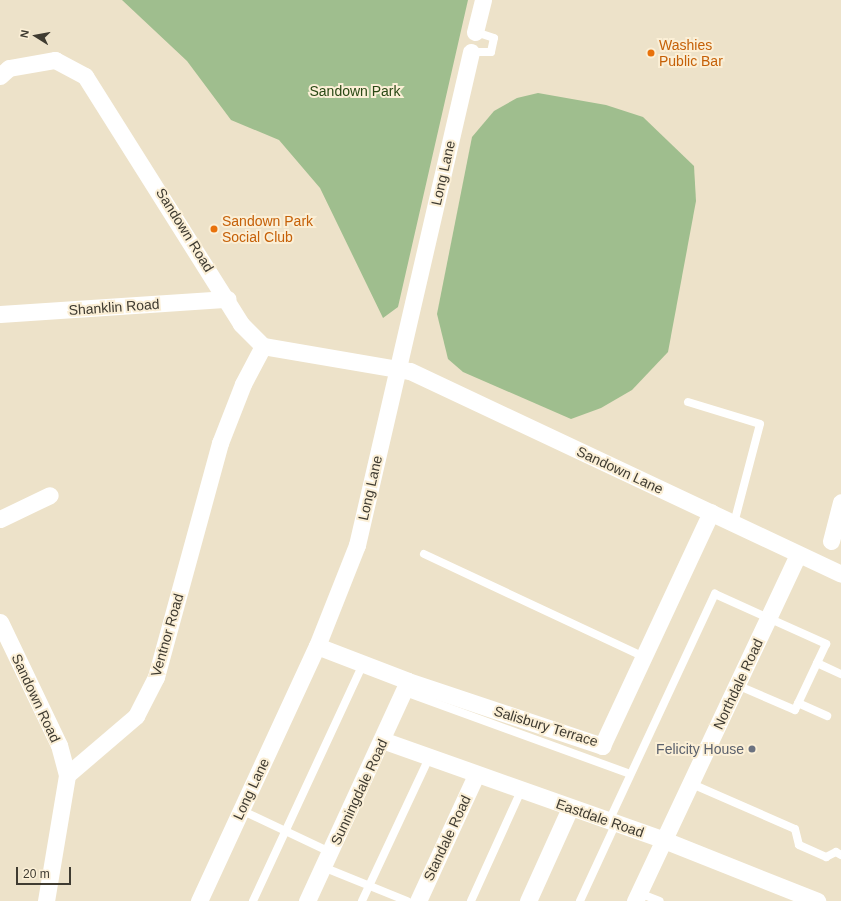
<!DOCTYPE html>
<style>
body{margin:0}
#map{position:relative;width:841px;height:901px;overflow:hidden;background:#ede2c9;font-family:Arial,sans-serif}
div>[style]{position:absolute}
.green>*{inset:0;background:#9fbe8e}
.lane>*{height:8px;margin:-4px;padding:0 4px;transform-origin:4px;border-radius:4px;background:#fff}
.street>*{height:17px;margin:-8.5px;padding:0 8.5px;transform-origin:8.5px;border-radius:8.5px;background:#fff}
.dots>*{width:11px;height:11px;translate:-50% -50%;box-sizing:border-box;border:2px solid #fbefd6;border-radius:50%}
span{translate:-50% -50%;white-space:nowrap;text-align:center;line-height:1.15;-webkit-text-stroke:4px #fbefd6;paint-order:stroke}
.food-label{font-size:14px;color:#c56008}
.left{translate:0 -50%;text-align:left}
.park-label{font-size:14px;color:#294814}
.street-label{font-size:14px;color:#3f3b31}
.worship-label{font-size:14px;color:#5b616d}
.right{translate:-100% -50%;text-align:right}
.north{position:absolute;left:16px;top:16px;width:40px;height:40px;-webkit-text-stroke:3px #fbefd6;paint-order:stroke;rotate:281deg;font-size:11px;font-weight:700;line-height:16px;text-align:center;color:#3f3b31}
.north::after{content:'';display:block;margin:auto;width:14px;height:18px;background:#3f3b31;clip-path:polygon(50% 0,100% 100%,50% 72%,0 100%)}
.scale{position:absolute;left:16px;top:867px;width:55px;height:18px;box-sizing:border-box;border:2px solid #3f3b31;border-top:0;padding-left:5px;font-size:12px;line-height:14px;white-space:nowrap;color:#3f3b31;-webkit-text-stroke:3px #fbefd6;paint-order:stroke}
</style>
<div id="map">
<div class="green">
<div style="clip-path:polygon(122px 0,468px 0,398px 307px,383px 318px,320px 188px,279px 140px,231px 120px,187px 61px)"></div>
<div style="clip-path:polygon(538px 93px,606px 105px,643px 117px,694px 166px,696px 201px,668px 352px,632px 390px,601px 408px,571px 419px,463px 372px,448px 359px,437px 314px,472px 137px,494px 111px,517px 98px)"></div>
</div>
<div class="lane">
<div style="left:471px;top:52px;width:20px"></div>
<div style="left:491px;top:52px;width:14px;rotate:-78deg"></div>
<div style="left:494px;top:38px;width:20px;rotate:-162deg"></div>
<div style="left:688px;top:402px;width:75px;rotate:17deg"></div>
<div style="left:760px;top:424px;width:102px;rotate:104.7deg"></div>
<div style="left:424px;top:554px;width:241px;rotate:25.1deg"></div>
<div style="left:817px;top:663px;width:26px;rotate:25deg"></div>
<div style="left:405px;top:692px;width:239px;rotate:20deg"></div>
<div style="left:798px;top:703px;width:32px;rotate:24deg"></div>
<div style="left:692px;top:784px;width:112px;rotate:23.6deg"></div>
<div style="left:795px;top:829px;width:16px;rotate:76deg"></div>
<div style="left:799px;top:845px;width:30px;rotate:24deg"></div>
<div style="left:826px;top:857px;width:11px;rotate:-27deg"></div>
<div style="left:836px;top:852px;width:6px;rotate:31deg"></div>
<div style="left:241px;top:810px;width:98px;rotate:25.3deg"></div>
<div style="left:609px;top:821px;width:251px;rotate:-65deg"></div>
<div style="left:715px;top:594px;width:122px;rotate:24.2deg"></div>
<div style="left:826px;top:644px;width:73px;rotate:115.2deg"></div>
<div style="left:795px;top:710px;width:63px;rotate:-156.7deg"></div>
<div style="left:323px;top:867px;width:91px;rotate:22deg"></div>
<div style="left:639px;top:893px;width:22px;rotate:21deg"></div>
<div style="left:253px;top:901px;width:261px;rotate:-65.1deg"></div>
<div style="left:362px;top:901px;width:158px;rotate:-64.9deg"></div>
<div style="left:471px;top:901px;width:121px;rotate:-65.6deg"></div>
<div style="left:580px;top:901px;width:86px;rotate:-65.2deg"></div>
</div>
<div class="street">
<div style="left:475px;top:32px;width:33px;rotate:-76deg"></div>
<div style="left:0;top:76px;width:12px;rotate:-42deg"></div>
<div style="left:9px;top:68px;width:47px;rotate:-9.9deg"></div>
<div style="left:55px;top:60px;width:34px;rotate:28deg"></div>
<div style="left:85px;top:76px;width:293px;rotate:57.8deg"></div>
<div style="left:241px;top:324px;width:31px;rotate:45deg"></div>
<div style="left:263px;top:346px;width:149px;rotate:9.7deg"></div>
<div style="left:410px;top:371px;width:476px;rotate:25.2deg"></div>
<div style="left:0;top:314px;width:228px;rotate:-3.8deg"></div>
<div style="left:0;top:519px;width:55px;rotate:-25.6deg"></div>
<div style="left:831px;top:541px;width:40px;rotate:-75.6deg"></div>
<div style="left:0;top:622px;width:136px;rotate:64.4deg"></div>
<div style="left:59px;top:745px;width:31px;rotate:75deg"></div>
<div style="left:317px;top:646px;width:97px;rotate:21deg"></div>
<div style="left:408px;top:681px;width:205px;rotate:18.5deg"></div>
<div style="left:602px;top:746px;width:258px;rotate:-65deg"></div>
<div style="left:382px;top:740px;width:299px;rotate:19.5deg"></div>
<div style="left:664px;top:840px;width:165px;rotate:21.7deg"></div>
<div style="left:46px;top:901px;width:128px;rotate:-80.5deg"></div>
<div style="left:67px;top:775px;width:91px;rotate:-40.5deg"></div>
<div style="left:136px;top:716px;width:44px;rotate:-62.9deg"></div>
<div style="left:156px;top:677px;width:243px;rotate:-74.7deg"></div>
<div style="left:220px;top:443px;width:63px;rotate:-68.7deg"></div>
<div style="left:243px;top:384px;width:43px;rotate:-62.2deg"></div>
<div style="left:199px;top:901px;width:281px;rotate:-65.2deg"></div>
<div style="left:317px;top:646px;width:109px;rotate:-68.4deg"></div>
<div style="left:357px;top:545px;width:506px;rotate:-76.98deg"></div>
<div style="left:307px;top:901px;width:242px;rotate:-65.3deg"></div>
<div style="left:418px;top:901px;width:139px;rotate:-65.3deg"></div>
<div style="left:528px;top:901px;width:102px;rotate:-65.7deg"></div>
<div style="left:635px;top:901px;width:383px;rotate:-64.8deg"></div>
</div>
<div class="dots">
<div style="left:651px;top:53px;background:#e8710a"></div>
<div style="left:214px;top:229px;background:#e8710a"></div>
<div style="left:752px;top:749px;background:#6b7280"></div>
</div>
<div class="food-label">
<span class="left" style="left:659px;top:53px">Washies<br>Public Bar</span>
<span class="left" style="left:222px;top:229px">Sandown Park<br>Social Club</span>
</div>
<div class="park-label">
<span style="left:355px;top:91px">Sandown Park</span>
</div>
<div class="street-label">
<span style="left:443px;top:173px;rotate:-77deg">Long Lane</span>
<span style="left:185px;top:230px;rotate:58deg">Sandown Road</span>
<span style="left:114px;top:307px;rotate:-4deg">Shanklin Road</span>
<span style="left:620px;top:470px;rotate:25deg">Sandown Lane</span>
<span style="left:370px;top:488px;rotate:-77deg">Long Lane</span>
<span style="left:167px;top:635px;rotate:-74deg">Ventnor Road</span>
<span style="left:738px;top:684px;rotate:-65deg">Northdale Road</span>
<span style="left:36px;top:698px;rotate:65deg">Sandown Road</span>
<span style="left:546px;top:726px;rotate:17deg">Salisbury Terrace</span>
<span style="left:251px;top:789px;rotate:-65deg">Long Lane</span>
<span style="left:359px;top:792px;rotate:-65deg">Sunningdale Road</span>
<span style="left:600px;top:818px;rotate:19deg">Eastdale Road</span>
<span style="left:447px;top:838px;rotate:-65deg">Standale Road</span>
</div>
<div class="worship-label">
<span class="right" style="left:744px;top:749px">Felicity House</span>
</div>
<div class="north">N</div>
<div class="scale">20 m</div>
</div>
